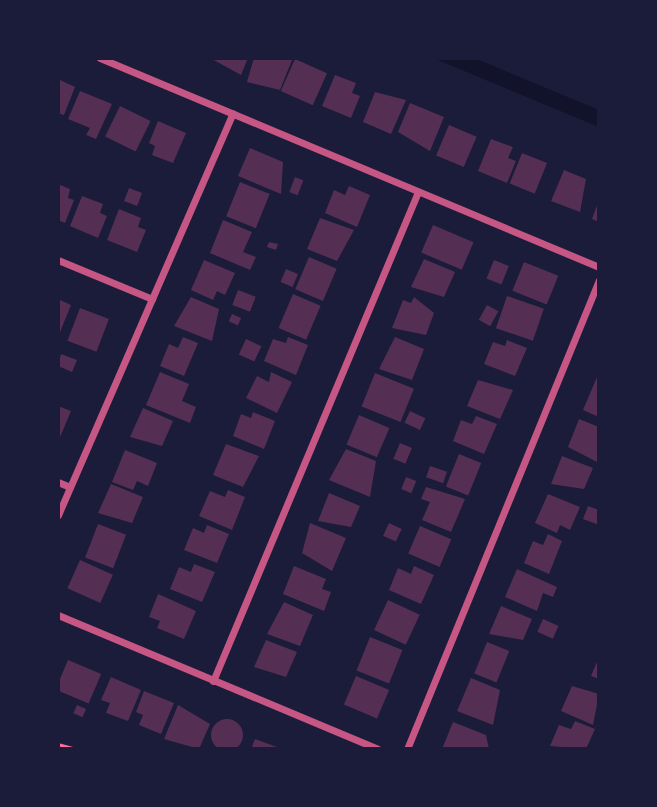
<!DOCTYPE html>
<style>
body{margin:0}
#map{position:relative;width:657px;height:807px;overflow:hidden;background:#1b1b3a;font-family:Manrope,sans-serif}
div>[style]{position:absolute}
.water>*{inset:0;background:#12122b}
.building>*{inset:0;background:#542f53;transform-origin:0 0}
.round{border-radius:50%}
.path>*{height:3.5px;margin:-1.75px;padding:0 1.75px;transform-origin:1.75px;border-radius:1.75px;background:#ff6b9d}
.minor>*{height:7px;margin:-3.5px;padding:0 3.5px;transform-origin:3.5px;border-radius:3.5px;background:#c65784}
span{translate:-50% -50%;white-space:nowrap;text-align:center;line-height:1.15;-webkit-text-stroke:5px #1b1b3a;paint-order:stroke}
.frame{position:absolute;inset:0;border:60px solid #1b1b3a;pointer-events:none}
</style>
<div id="map">
<div class="water">
<div style="clip-path:polygon(433px 58px,474px 58px,599px 110px,599px 127px)"></div>
</div>
<div class="building">
<div style="clip-path:polygon(210px 58px,248px 58px,241px 75px)"></div>
<div style="clip-path:polygon(254px 58px,292px 60px,280px 90px,247px 82px)"></div>
<div style="left:295px;top:59px;width:35px;height:35px;rotate:24deg"></div>
<div style="clip-path:polygon(335px 75px,356px 83px,352px 93px,360px 96px,351px 118px,322px 106px)"></div>
<div style="clip-path:polygon(58px 79px,75px 87px,64px 115px,58px 113px)"></div>
<div style="clip-path:polygon(80px 91px,112px 104px,96px 139px,86px 135px,90px 128px,68px 119px)"></div>
<div style="clip-path:polygon(375px 92px,406px 100px,391px 134px,363px 122px)"></div>
<div style="clip-path:polygon(410px 103px,444px 117px,430px 151px,398px 132px)"></div>
<div style="left:120px;top:106px;width:34px;height:34px;rotate:26deg"></div>
<div style="clip-path:polygon(158px 121px,186px 133px,173px 163px,152px 155px,155px 146px,149px 143px)"></div>
<div style="left:449px;top:125px;width:30px;height:33px;rotate:23deg"></div>
<div style="clip-path:polygon(491px 139px,513px 147px,508px 158px,516px 161px,507px 183px,478px 171px)"></div>
<div style="clip-path:polygon(250px 148px,283px 162px,281px 194px,238px 176px)"></div>
<div style="left:522px;top:153px;width:27px;height:33px;rotate:22deg"></div>
<div style="clip-path:polygon(564px 170px,586px 179px,580px 212px,551px 201px)"></div>
<div style="left:295px;top:177px;width:9px;height:16px;rotate:21deg"></div>
<div style="left:240px;top:182px;width:32px;height:37px;rotate:22deg"></div>
<div style="clip-path:polygon(58px 184px,70px 189px,68px 198px,74px 200px,65px 223px,58px 220px)"></div>
<div style="clip-path:polygon(349px 186px,370px 195px,357px 227px,325px 213px,334px 190px,345px 195px)"></div>
<div style="left:129px;top:188px;width:14px;height:14px;rotate:21deg"></div>
<div style="clip-path:polygon(82px 196px,103px 204px,100px 213px,107px 216px,98px 238px,70px 226px)"></div>
<div style="clip-path:polygon(599px 200px,599px 222px,592px 219px)"></div>
<div style="clip-path:polygon(119px 209px,141px 218px,138px 227px,146px 230px,137px 252px,107px 240px)"></div>
<div style="clip-path:polygon(320px 218px,354px 230px,337px 261px,307px 249px)"></div>
<div style="clip-path:polygon(223px 220px,252px 232px,243px 252px,256px 257px,250px 270px,210px 253px)"></div>
<div style="left:433px;top:225px;width:44px;height:30px;rotate:23deg"></div>
<div style="clip-path:polygon(269px 242px,278px 244px,276px 250px,267px 247px)"></div>
<div style="left:309px;top:257px;width:30px;height:35px;rotate:23deg"></div>
<div style="clip-path:polygon(424px 259px,455px 272px,444px 297px,411px 287px)"></div>
<div style="clip-path:polygon(204px 260px,235px 273px,225px 295px,217px 291px,213px 300px,191px 290px)"></div>
<div style="left:494px;top:260px;width:16px;height:20px;rotate:22deg"></div>
<div style="left:524px;top:262px;width:37px;height:31px;rotate:22deg"></div>
<div style="left:286px;top:269px;width:13px;height:14px;rotate:23deg"></div>
<div style="left:238px;top:290px;width:19px;height:16px;rotate:21deg"></div>
<div style="left:293px;top:294px;width:30px;height:37px;rotate:23deg"></div>
<div style="left:507px;top:296px;width:39px;height:34px;rotate:19deg"></div>
<div style="clip-path:polygon(191px 297px,219px 309px,212px 341px,174px 326px)"></div>
<div style="clip-path:polygon(414px 297px,434px 313px,426px 335px,392px 328px,403px 300px,411px 303px)"></div>
<div style="clip-path:polygon(58px 299px,71px 305px,58px 337px)"></div>
<div style="left:487px;top:305px;width:13px;height:17px;rotate:29deg"></div>
<div style="left:80px;top:308px;width:31px;height:35px;rotate:21deg"></div>
<div style="left:232px;top:314px;width:10px;height:8px;rotate:24deg"></div>
<div style="clip-path:polygon(183px 337px,198px 343px,184px 376px,160px 366px,169px 344px,178px 348px)"></div>
<div style="clip-path:polygon(288px 337px,308px 345px,296px 375px,264px 361px,273px 339px,286px 343px)"></div>
<div style="clip-path:polygon(395px 337px,424px 349px,412px 380px,379px 369px)"></div>
<div style="left:246px;top:339px;width:17px;height:17px;rotate:25deg"></div>
<div style="clip-path:polygon(507px 340px,527px 348px,515px 376px,484px 364px,493px 342px,505px 346px)"></div>
<div style="clip-path:polygon(61px 354px,77px 360px,72px 372px,58px 366px)"></div>
<div style="clip-path:polygon(160px 372px,189px 384px,182px 401px,196px 407px,190px 423px,146px 405px)"></div>
<div style="clip-path:polygon(271px 372px,292px 382px,277px 413px,246px 398px,257px 376px,269px 382px)"></div>
<div style="left:375px;top:373px;width:42px;height:36px;rotate:22deg"></div>
<div style="clip-path:polygon(597px 377px,599px 378px,599px 417px,583px 410px)"></div>
<div style="clip-path:polygon(478px 380px,513px 390px,500px 419px,467px 406px)"></div>
<div style="clip-path:polygon(58px 406px,71px 411px,58px 442px)"></div>
<div style="clip-path:polygon(143px 408px,173px 421px,162px 446px,130px 437px)"></div>
<div style="left:410px;top:411px;width:17px;height:13px;rotate:25deg"></div>
<div style="clip-path:polygon(253px 412px,275px 421px,264px 449px,233px 436px,241px 414px,251px 418px)"></div>
<div style="left:359px;top:415px;width:33px;height:32px;rotate:23deg"></div>
<div style="clip-path:polygon(476px 416px,497px 424px,484px 454px,453px 441px,461px 420px,472px 424px)"></div>
<div style="clip-path:polygon(579px 419px,599px 427px,599px 463px,568px 447px)"></div>
<div style="left:400px;top:443px;width:13px;height:17px;rotate:23deg"></div>
<div style="clip-path:polygon(226px 444px,259px 456px,243px 487px,213px 475px)"></div>
<div style="clip-path:polygon(346px 449px,376px 461px,370px 497px,329px 480px)"></div>
<div style="clip-path:polygon(125px 450px,157px 463px,148px 486px,137px 481px,133px 490px,112px 482px)"></div>
<div style="left:459px;top:454px;width:24px;height:35px;rotate:22deg"></div>
<div style="clip-path:polygon(562px 456px,593px 468px,584px 489px,551px 484px)"></div>
<div style="left:430px;top:466px;width:18px;height:12px;rotate:19deg"></div>
<div style="left:406px;top:477px;width:11px;height:13px;rotate:22deg"></div>
<div style="clip-path:polygon(111px 484px,143px 497px,132px 523px,98px 513px)"></div>
<div style="clip-path:polygon(426px 487px,465px 499px,451px 532px,422px 520px,430px 502px,421px 499px)"></div>
<div style="clip-path:polygon(228px 490px,245px 497px,232px 530px,199px 516px,210px 491px,225px 497px)"></div>
<div style="clip-path:polygon(329px 493px,360px 506px,351px 527px,318px 521px)"></div>
<div style="clip-path:polygon(548px 494px,580px 507px,570px 530px,560px 525px,557px 533px,535px 523px)"></div>
<div style="clip-path:polygon(588px 506px,599px 510px,599px 525px,583px 519px)"></div>
<div style="clip-path:polygon(310px 523px,346px 538px,332px 571px,302px 553px)"></div>
<div style="left:389px;top:523px;width:14px;height:14px;rotate:25deg"></div>
<div style="left:98px;top:524px;width:30px;height:36px;rotate:21deg"></div>
<div style="clip-path:polygon(207px 525px,229px 534px,217px 563px,184px 550px,193px 528px,204px 533px)"></div>
<div style="left:420px;top:526px;width:34px;height:30px;rotate:23deg"></div>
<div style="clip-path:polygon(548px 534px,562px 541px,549px 574px,524px 563px,533px 541px,543px 545px)"></div>
<div style="left:80px;top:560px;width:36px;height:31px;rotate:24deg"></div>
<div style="clip-path:polygon(194px 564px,215px 572px,202px 602px,170px 589px,179px 567px,191px 572px)"></div>
<div style="clip-path:polygon(294px 566px,326px 579px,322px 589px,331px 592px,324px 611px,283px 594px)"></div>
<div style="clip-path:polygon(414px 566px,434px 575px,421px 604px,389px 590px,398px 568px,411px 574px)"></div>
<div style="clip-path:polygon(517px 569px,557px 587px,553px 597px,543px 593px,537px 611px,505px 597px)"></div>
<div style="clip-path:polygon(158px 594px,196px 611px,184px 639px,157px 628px,160px 621px,149px 617px)"></div>
<div style="left:388px;top:600px;width:35px;height:33px;rotate:25deg"></div>
<div style="clip-path:polygon(284px 602px,313px 615px,300px 646px,267px 634px)"></div>
<div style="clip-path:polygon(501px 606px,532px 619px,523px 640px,489px 634px)"></div>
<div style="left:543px;top:619px;width:17px;height:14px;rotate:24deg"></div>
<div style="left:370px;top:637px;width:35px;height:36px;rotate:22deg"></div>
<div style="clip-path:polygon(266px 640px,297px 652px,286px 677px,254px 667px)"></div>
<div style="left:487px;top:642px;width:24px;height:34px;rotate:22deg"></div>
<div style="clip-path:polygon(599px 657px,599px 679px,591px 676px)"></div>
<div style="left:68px;top:660px;width:36px;height:32px;rotate:23deg"></div>
<div style="left:356px;top:676px;width:36px;height:31px;rotate:23deg"></div>
<div style="clip-path:polygon(111px 677px,141px 690px,128px 721px,106px 713px,110px 703px,101px 700px)"></div>
<div style="clip-path:polygon(471px 678px,500px 690px,493px 725px,457px 711px)"></div>
<div style="clip-path:polygon(572px 686px,599px 694px,593px 725px,561px 711px)"></div>
<div style="clip-path:polygon(144px 691px,174px 703px,161px 734px,139px 725px,143px 715px,136px 712px)"></div>
<div style="left:77px;top:705px;width:10px;height:9px;rotate:24deg"></div>
<div style="clip-path:polygon(178px 705px,210px 724px,199px 749px,164px 739px)"></div>
<div class="round" style="left:211px;top:719px;width:32px;height:32px"></div>
<div style="clip-path:polygon(575px 721px,595px 729px,586px 749px,550px 746px,559px 725px,571px 729px)"></div>
<div style="clip-path:polygon(453px 722px,486px 735px,489px 749px,442px 749px)"></div>
<div style="clip-path:polygon(255px 739px,277px 747px,276px 749px,251px 749px)"></div>
</div>
<div class="path">
<div style="left:58px;top:745px;width:16px;rotate:15deg"></div>
</div>
<div class="minor">
<div style="left:100px;top:58px;width:541px;rotate:22.73deg"></div>
<div style="left:58px;top:260px;width:102px;rotate:22.5deg"></div>
<div style="left:58px;top:482px;width:13px;rotate:23deg"></div>
<div style="left:58px;top:515px;width:438px;rotate:-66.5deg"></div>
<div style="left:58px;top:615px;width:347px;rotate:22.7deg"></div>
<div style="left:213px;top:681px;width:530px;rotate:-67.26deg"></div>
<div style="left:407px;top:749px;width:507px;rotate:-67.74deg"></div>
</div>
<div class="frame"></div>
</div>
